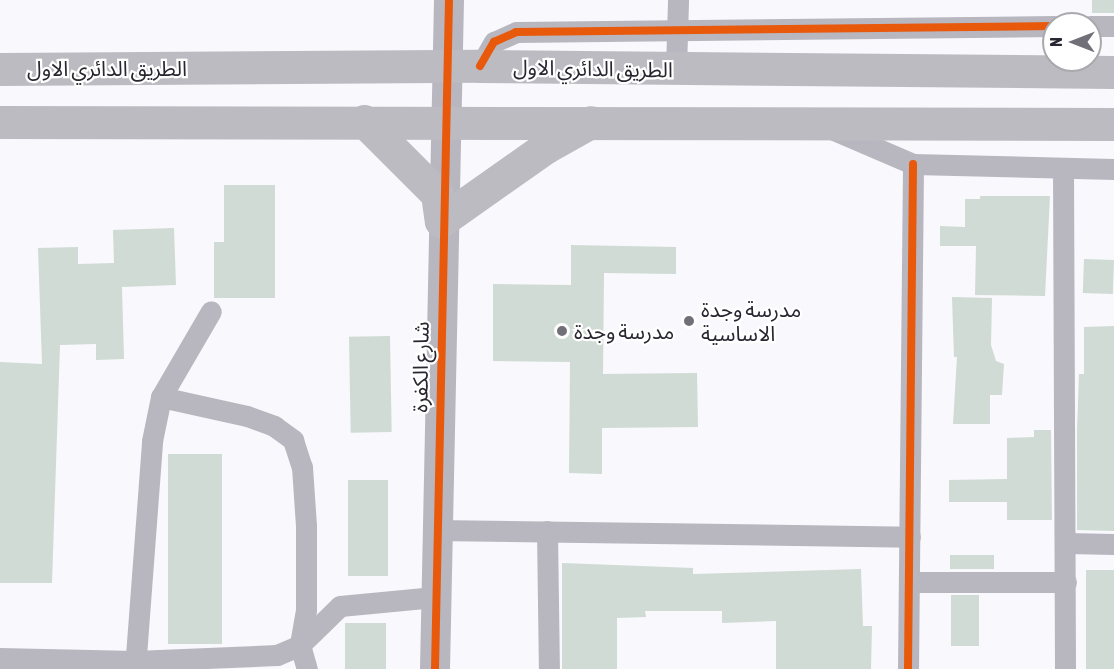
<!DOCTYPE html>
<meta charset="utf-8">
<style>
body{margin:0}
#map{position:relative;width:1114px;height:669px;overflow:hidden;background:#f9f8fc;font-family:"Asap Condensed","Noto Sans Arabic",sans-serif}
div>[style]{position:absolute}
.building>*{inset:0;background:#cfdbd4;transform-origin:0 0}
.street>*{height:21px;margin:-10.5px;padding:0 10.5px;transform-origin:10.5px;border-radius:10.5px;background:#b8b7c0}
.secondary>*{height:30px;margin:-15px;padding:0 15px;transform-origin:15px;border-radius:15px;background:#b8b7c0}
.primary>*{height:33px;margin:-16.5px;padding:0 16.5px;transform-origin:16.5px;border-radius:16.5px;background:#bdbbc2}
.cycleway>*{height:8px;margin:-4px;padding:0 4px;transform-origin:4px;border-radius:4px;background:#e8590c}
.dots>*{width:16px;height:16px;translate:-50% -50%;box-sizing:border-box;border:3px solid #fff;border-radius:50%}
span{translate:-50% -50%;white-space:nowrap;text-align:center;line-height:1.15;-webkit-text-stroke:4.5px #fff;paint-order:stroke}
.street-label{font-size:21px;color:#282731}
.poi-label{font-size:21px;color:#282731}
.left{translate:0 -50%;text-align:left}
.north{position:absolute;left:1042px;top:12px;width:60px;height:60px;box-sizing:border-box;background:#fff;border:2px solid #a9a9ad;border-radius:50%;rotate:270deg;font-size:16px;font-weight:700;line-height:24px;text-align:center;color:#282731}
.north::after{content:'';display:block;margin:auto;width:21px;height:27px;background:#717078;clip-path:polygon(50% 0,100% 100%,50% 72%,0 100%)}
</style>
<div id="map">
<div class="building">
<div style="left:1092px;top:0;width:22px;height:13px"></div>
<div style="clip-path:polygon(224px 185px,275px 185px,275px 298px,214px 298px,214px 242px,224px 242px)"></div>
<div style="clip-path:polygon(980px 196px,1050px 196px,1045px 296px,975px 295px,976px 246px,940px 246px,940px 226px,965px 227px,965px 199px,980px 199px)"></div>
<div style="clip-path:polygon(174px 228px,176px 285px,122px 287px,124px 359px,96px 360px,96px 344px,60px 345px,52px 583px,0 583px,0 362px,42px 364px,38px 248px,78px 247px,78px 264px,114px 263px,113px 230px)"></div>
<div style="clip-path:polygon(571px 245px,676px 247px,676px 274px,604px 273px,603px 374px,697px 373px,698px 427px,602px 428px,602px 474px,569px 473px,570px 362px,493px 361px,493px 284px,571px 285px)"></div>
<div style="left:1084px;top:259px;width:30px;height:34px;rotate:2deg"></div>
<div style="clip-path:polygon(952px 297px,992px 298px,991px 345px,996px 361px,1004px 364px,1002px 395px,990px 395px,990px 424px,953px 424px,957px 357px,954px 357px)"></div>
<div style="clip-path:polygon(1114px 326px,1114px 531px,1077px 530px,1077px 430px,1079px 374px,1084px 374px,1084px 327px)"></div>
<div style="left:390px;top:336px;width:96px;height:41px;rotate:89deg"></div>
<div style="clip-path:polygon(1034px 430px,1051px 430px,1052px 520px,1007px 520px,1007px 502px,949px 502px,949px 480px,1007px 479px,1007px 438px,1034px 437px)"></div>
<div style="left:168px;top:454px;width:54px;height:190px"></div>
<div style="left:348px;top:480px;width:40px;height:96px"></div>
<div style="left:950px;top:555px;width:44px;height:14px"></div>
<div style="clip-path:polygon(562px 563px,693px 568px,693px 574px,861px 569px,863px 626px,872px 626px,871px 669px,776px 669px,776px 621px,722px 623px,722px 611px,645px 611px,646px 617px,617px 618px,617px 669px,562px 669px)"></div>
<div style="left:1086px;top:570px;width:28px;height:99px"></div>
<div style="left:951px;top:595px;width:28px;height:51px"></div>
<div style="left:345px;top:623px;width:41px;height:46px"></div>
</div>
<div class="street">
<div style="left:1090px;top:26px;width:24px"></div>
<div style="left:480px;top:66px;width:28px;rotate:-60deg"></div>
<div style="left:494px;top:42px;width:24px;rotate:-24deg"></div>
<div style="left:516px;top:32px;width:538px;rotate:-0.64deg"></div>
<div style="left:676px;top:69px;width:69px;rotate:-88.3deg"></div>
<div style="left:827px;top:127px;width:94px;rotate:23.3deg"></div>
<div style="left:913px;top:164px;width:201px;rotate:1.4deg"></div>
<div style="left:1063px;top:168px;width:501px;rotate:89.77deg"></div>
<div style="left:161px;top:397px;width:88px;rotate:12.5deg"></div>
<div style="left:247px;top:416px;width:29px;rotate:20deg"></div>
<div style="left:274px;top:426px;width:24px;rotate:36deg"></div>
<div style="left:293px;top:440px;width:28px;rotate:72deg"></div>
<div style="left:302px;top:467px;width:59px;rotate:86.1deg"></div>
<div style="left:306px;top:526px;width:84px;rotate:90deg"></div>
<div style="left:306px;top:610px;width:36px;rotate:100deg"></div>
<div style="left:300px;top:645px;width:25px;rotate:74deg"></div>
<div style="left:434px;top:530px;width:476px;rotate:0.8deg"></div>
<div style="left:547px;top:531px;width:138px;rotate:89.2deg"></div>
<div style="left:1067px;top:543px;width:47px;rotate:1.2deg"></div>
<div style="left:910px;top:582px;width:156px"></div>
<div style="left:0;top:658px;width:135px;rotate:1.3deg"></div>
<div style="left:135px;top:661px;width:142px;rotate:-2.4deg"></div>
<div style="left:277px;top:655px;width:25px;rotate:-23deg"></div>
<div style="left:300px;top:645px;width:56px;rotate:-44.3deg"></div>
<div style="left:340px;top:606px;width:95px;rotate:-5.4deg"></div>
<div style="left:135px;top:669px;width:229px;rotate:-85.7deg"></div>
<div style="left:152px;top:441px;width:45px;rotate:-78.4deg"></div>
<div style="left:161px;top:397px;width:99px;rotate:-59.8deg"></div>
<div style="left:908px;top:669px;width:505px;rotate:-89.43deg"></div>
</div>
<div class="secondary">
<div style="left:435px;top:669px;width:669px;rotate:-88.8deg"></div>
</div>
<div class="primary">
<div style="left:0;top:69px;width:480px;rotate:-0.4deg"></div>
<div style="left:480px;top:66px;width:634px;rotate:0.54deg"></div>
<div style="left:364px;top:121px;width:103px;rotate:45deg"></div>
<div style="left:437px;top:194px;width:27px;rotate:82deg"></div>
<div style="left:441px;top:221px;width:128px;rotate:-35.2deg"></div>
<div style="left:546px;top:147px;width:51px;rotate:-29.1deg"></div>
<div style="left:0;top:122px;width:1114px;rotate:0.1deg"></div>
</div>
<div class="cycleway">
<div style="left:480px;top:66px;width:28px;rotate:-60deg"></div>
<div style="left:494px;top:42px;width:24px;rotate:-24deg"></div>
<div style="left:516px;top:32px;width:538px;rotate:-0.64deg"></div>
<div style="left:435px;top:669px;width:669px;rotate:-88.8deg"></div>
<div style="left:908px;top:669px;width:505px;rotate:-89.43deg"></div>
</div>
<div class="dots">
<div style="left:689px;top:321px;background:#717078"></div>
<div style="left:562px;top:331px;background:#717078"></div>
</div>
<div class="street-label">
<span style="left:107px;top:68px">الطريق الدائري الاول</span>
<span style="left:593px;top:68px;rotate:1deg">الطريق الدائري الاول</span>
<span style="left:420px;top:367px;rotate:-89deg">شارع الكفرة</span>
</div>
<div class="poi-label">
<span class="left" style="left:701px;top:321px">مدرسة وجدة<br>الاساسية</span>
<span class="left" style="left:574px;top:331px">مدرسة وجدة</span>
</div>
<div class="north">N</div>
</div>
